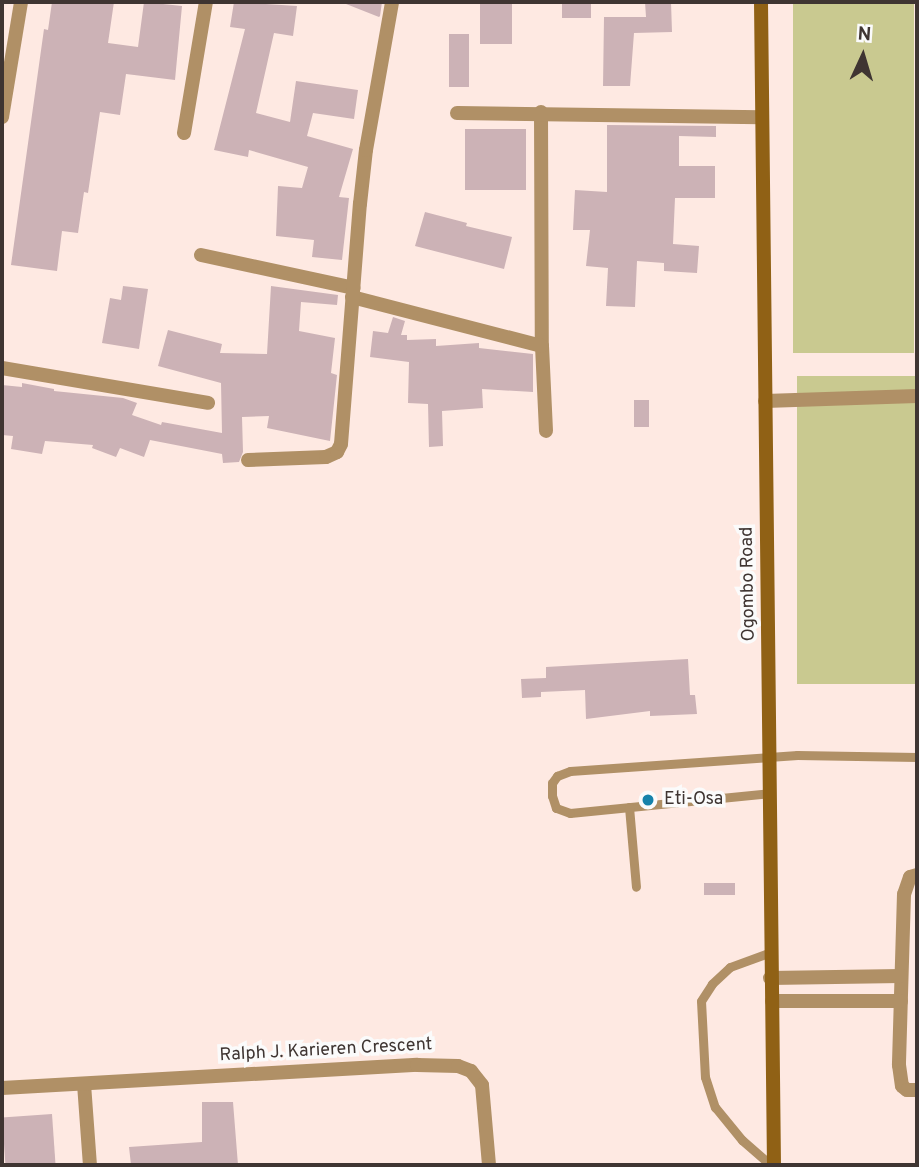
<!DOCTYPE html>
<style>
body{margin:0}
#map{position:relative;width:919px;height:1167px;overflow:hidden;background:#fee9e2;font-family:Overpass,sans-serif}
div>[style]{position:absolute}
.green>*{inset:0;background:#c9c990;transform-origin:0 0}
.building>*{inset:0;background:#ccb2b6;transform-origin:0 0}
.lane>*{height:9px;margin:-4.5px;padding:0 4.5px;transform-origin:4.5px;border-radius:4.5px;background:#b09066}
.street>*{height:14px;margin:-7px;padding:0 7px;transform-origin:7px;border-radius:7px;background:#b09066}
.secondary>*{height:14px;margin:-7px;padding:0 7px;transform-origin:7px;border-radius:7px;background:#906115}
.dots>*{width:19px;height:19px;translate:-50% -50%;box-sizing:border-box;border:4px solid #fbfbfb;border-radius:50%}
span{translate:-50% -50%;white-space:nowrap;text-align:center;line-height:1.15;-webkit-text-stroke:7px #fbfbfb;paint-order:stroke}
.street-label{font-size:18px;color:#3f3532}
.poi-label{font-size:18px;color:#3f3532}
.left{translate:0 -50%;text-align:left}
.frame{position:absolute;inset:0;border:4px solid #3f3532;pointer-events:none}
.north{position:absolute;left:828px;top:21px;width:70px;height:70px;-webkit-text-stroke:5px #fbfbfb;paint-order:stroke;rotate:4deg;font-size:19px;font-weight:700;line-height:28px;text-align:center;color:#3f3532}
.north::after{content:'';display:block;margin:auto;width:24px;height:32px;background:#3f3532;clip-path:polygon(50% 0,100% 100%,50% 72%,0 100%)}
</style>
<div id="map">
<div class="green">
<div style="left:793px;top:2px;width:121px;height:351px"></div>
<div style="left:917px;top:376px;width:308px;height:120px;rotate:90deg"></div>
</div>
<div class="building">
<div style="clip-path:polygon(52px 2px,114px 2px,108px 43px,138px 47px,144px 2px,182px 6px,175px 80px,126px 74px,120px 115px,100px 112px,88px 193px,84px 192px,78px 233px,62px 231px,57px 271px,11px 265px,44px 29px,48px 30px)"></div>
<div style="clip-path:polygon(234px 2px,297px 6px,293px 36px,274px 33px,256px 113px,290px 122px,296px 81px,358px 90px,354px 119px,313px 113px,307px 136px,353px 149px,339px 197px,349px 198px,342px 260px,312px 257px,314px 240px,276px 236px,278px 186px,302px 188px,308px 167px,249px 150px,248px 157px,214px 150px,245px 29px,230px 27px)"></div>
<div style="clip-path:polygon(341px 2px,382px 2px,380px 16px,379px 17px)"></div>
<div style="left:480px;top:2px;width:32px;height:42px"></div>
<div style="left:562px;top:2px;width:29px;height:16px"></div>
<div style="clip-path:polygon(645px 2px,671px 2px,672px 32px,634px 33px,630px 86px,603px 86px,604px 17px,646px 17px)"></div>
<div style="left:449px;top:34px;width:20px;height:53px"></div>
<div style="clip-path:polygon(607px 125px,716px 126px,716px 137px,679px 136px,679px 166px,715px 166px,715px 198px,675px 198px,673px 244px,699px 246px,697px 273px,664px 271px,664px 263px,637px 261px,635px 307px,606px 306px,608px 268px,586px 266px,590px 230px,573px 230px,575px 190px,607px 192px)"></div>
<div style="left:465px;top:129px;width:61px;height:61px"></div>
<div style="clip-path:polygon(425px 212px,467px 223px,466px 226px,512px 237px,504px 269px,415px 246px)"></div>
<div style="clip-path:polygon(123px 286px,148px 289px,139px 349px,102px 343px,110px 298px,121px 300px)"></div>
<div style="clip-path:polygon(271px 286px,338px 295px,337px 305px,301px 302px,299px 331px,335px 338px,331px 373px,337px 375px,330px 441px,267px 428px,269px 416px,242px 417px,243px 452px,239px 462px,223px 463px,222px 454px,150px 440px,144px 457px,120px 448px,116px 457px,92px 448px,93px 445px,45px 441px,42px 454px,11px 449px,13px 436px,2px 435px,2px 385px,22px 387px,22px 383px,54px 389px,54px 391px,123px 398px,137px 403px,132px 415px,161px 425px,162px 422px,222px 433px,221px 383px,158px 366px,168px 330px,222px 344px,220px 353px,267px 354px)"></div>
<div style="clip-path:polygon(393px 317px,405px 321px,401px 335px,407px 335px,407px 340px,436px 339px,436px 346px,479px 343px,479px 348px,533px 354px,533px 392px,482px 389px,483px 408px,442px 411px,443px 446px,429px 447px,428px 404px,408px 403px,409px 362px,370px 357px,373px 331px,388px 333px)"></div>
<div style="left:634px;top:400px;width:15px;height:27px"></div>
<div style="clip-path:polygon(688px 659px,690px 695px,695px 695px,697px 714px,650px 716px,650px 711px,586px 719px,585px 690px,541px 692px,541px 697px,522px 698px,521px 679px,546px 678px,546px 667px)"></div>
<div style="left:735px;top:883px;width:12px;height:31px;rotate:90deg"></div>
<div style="clip-path:polygon(202px 1102px,233px 1102px,238px 1165px,131px 1165px,129px 1147px,202px 1142px)"></div>
<div style="left:52px;top:1114px;width:51px;height:50px;rotate:86deg"></div>
</div>
<div class="lane">
<div style="left:771px;top:793px;width:202px;rotate:174.3deg"></div>
<div style="left:570px;top:813px;width:15px;rotate:-160deg"></div>
<div style="left:556px;top:808px;width:13px;rotate:-108deg"></div>
<div style="left:552px;top:796px;width:13px;rotate:-90deg"></div>
<div style="left:552px;top:783px;width:9px;rotate:-54deg"></div>
<div style="left:557px;top:776px;width:14px;rotate:-21deg"></div>
<div style="left:570px;top:771px;width:228px;rotate:-4deg"></div>
<div style="left:797px;top:755px;width:120px;rotate:1deg"></div>
<div style="left:629px;top:807px;width:80px;rotate:85deg"></div>
<div style="left:771px;top:952px;width:44px;rotate:159.9deg"></div>
<div style="left:730px;top:967px;width:25px;rotate:137deg"></div>
<div style="left:712px;top:984px;width:20px;rotate:123deg"></div>
<div style="left:701px;top:1001px;width:76px;rotate:87deg"></div>
<div style="left:705px;top:1077px;width:32px;rotate:72deg"></div>
<div style="left:715px;top:1107px;width:43px;rotate:50.7deg"></div>
<div style="left:742px;top:1140px;width:38px;rotate:41deg"></div>
</div>
<div class="street">
<div style="left:541px;top:112px;width:234px;rotate:89.8deg"></div>
<div style="left:542px;top:346px;width:85px;rotate:87.3deg"></div>
<div style="left:457px;top:113px;width:304px;rotate:0.8deg"></div>
<div style="left:2px;top:117px;width:117px;rotate:-80.6deg"></div>
<div style="left:184px;top:133px;width:133px;rotate:-80.5deg"></div>
<div style="left:201px;top:255px;width:156px;rotate:12.2deg"></div>
<div style="left:352px;top:297px;width:196px;rotate:14.5deg"></div>
<div style="left:2px;top:368px;width:209px;rotate:9.6deg"></div>
<div style="left:765px;top:401px;width:152px;rotate:-1.9deg"></div>
<div style="left:248px;top:460px;width:78px;rotate:-2.2deg"></div>
<div style="left:326px;top:457px;width:12px;rotate:-24deg"></div>
<div style="left:337px;top:452px;width:9px;rotate:-63deg"></div>
<div style="left:341px;top:444px;width:241px;rotate:-85.5deg"></div>
<div style="left:360px;top:204px;width:54px;rotate:-83.7deg"></div>
<div style="left:366px;top:150px;width:150px;rotate:-80deg"></div>
<div style="left:917px;top:875px;width:7px;rotate:164deg"></div>
<div style="left:910px;top:877px;width:18px;rotate:109deg"></div>
<div style="left:904px;top:894px;width:171px;rotate:91.7deg"></div>
<div style="left:899px;top:1065px;width:21px;rotate:82deg"></div>
<div style="left:902px;top:1086px;width:6px;rotate:39deg"></div>
<div style="left:907px;top:1090px;width:10px"></div>
<div style="left:770px;top:978px;width:131px;rotate:-0.9deg"></div>
<div style="left:772px;top:1001px;width:129px"></div>
<div style="left:84px;top:1084px;width:81px;rotate:85.8deg"></div>
<div style="left:2px;top:1088px;width:416px;rotate:-3.2deg"></div>
<div style="left:417px;top:1065px;width:41px;rotate:1.4deg"></div>
<div style="left:458px;top:1066px;width:14px;rotate:21deg"></div>
<div style="left:471px;top:1071px;width:18px;rotate:52deg"></div>
<div style="left:482px;top:1085px;width:80px;rotate:85deg"></div>
</div>
<div class="secondary">
<div style="left:761px;top:2px;width:1163px;rotate:89.36deg"></div>
</div>
<div class="dots">
<div style="left:648px;top:800px;background:#1682aa"></div>
</div>
<div class="street-label">
<span style="left:749px;top:584px;rotate:-91deg">Ogombo Road</span>
<span style="left:326px;top:1051px;rotate:-3deg">Ralph J. Karieren Crescent</span>
</div>
<div class="poi-label">
<span class="left" style="left:664px;top:800px">Eti-Osa</span>
</div>
<div class="frame"></div>
<div class="north">N</div>
</div>
